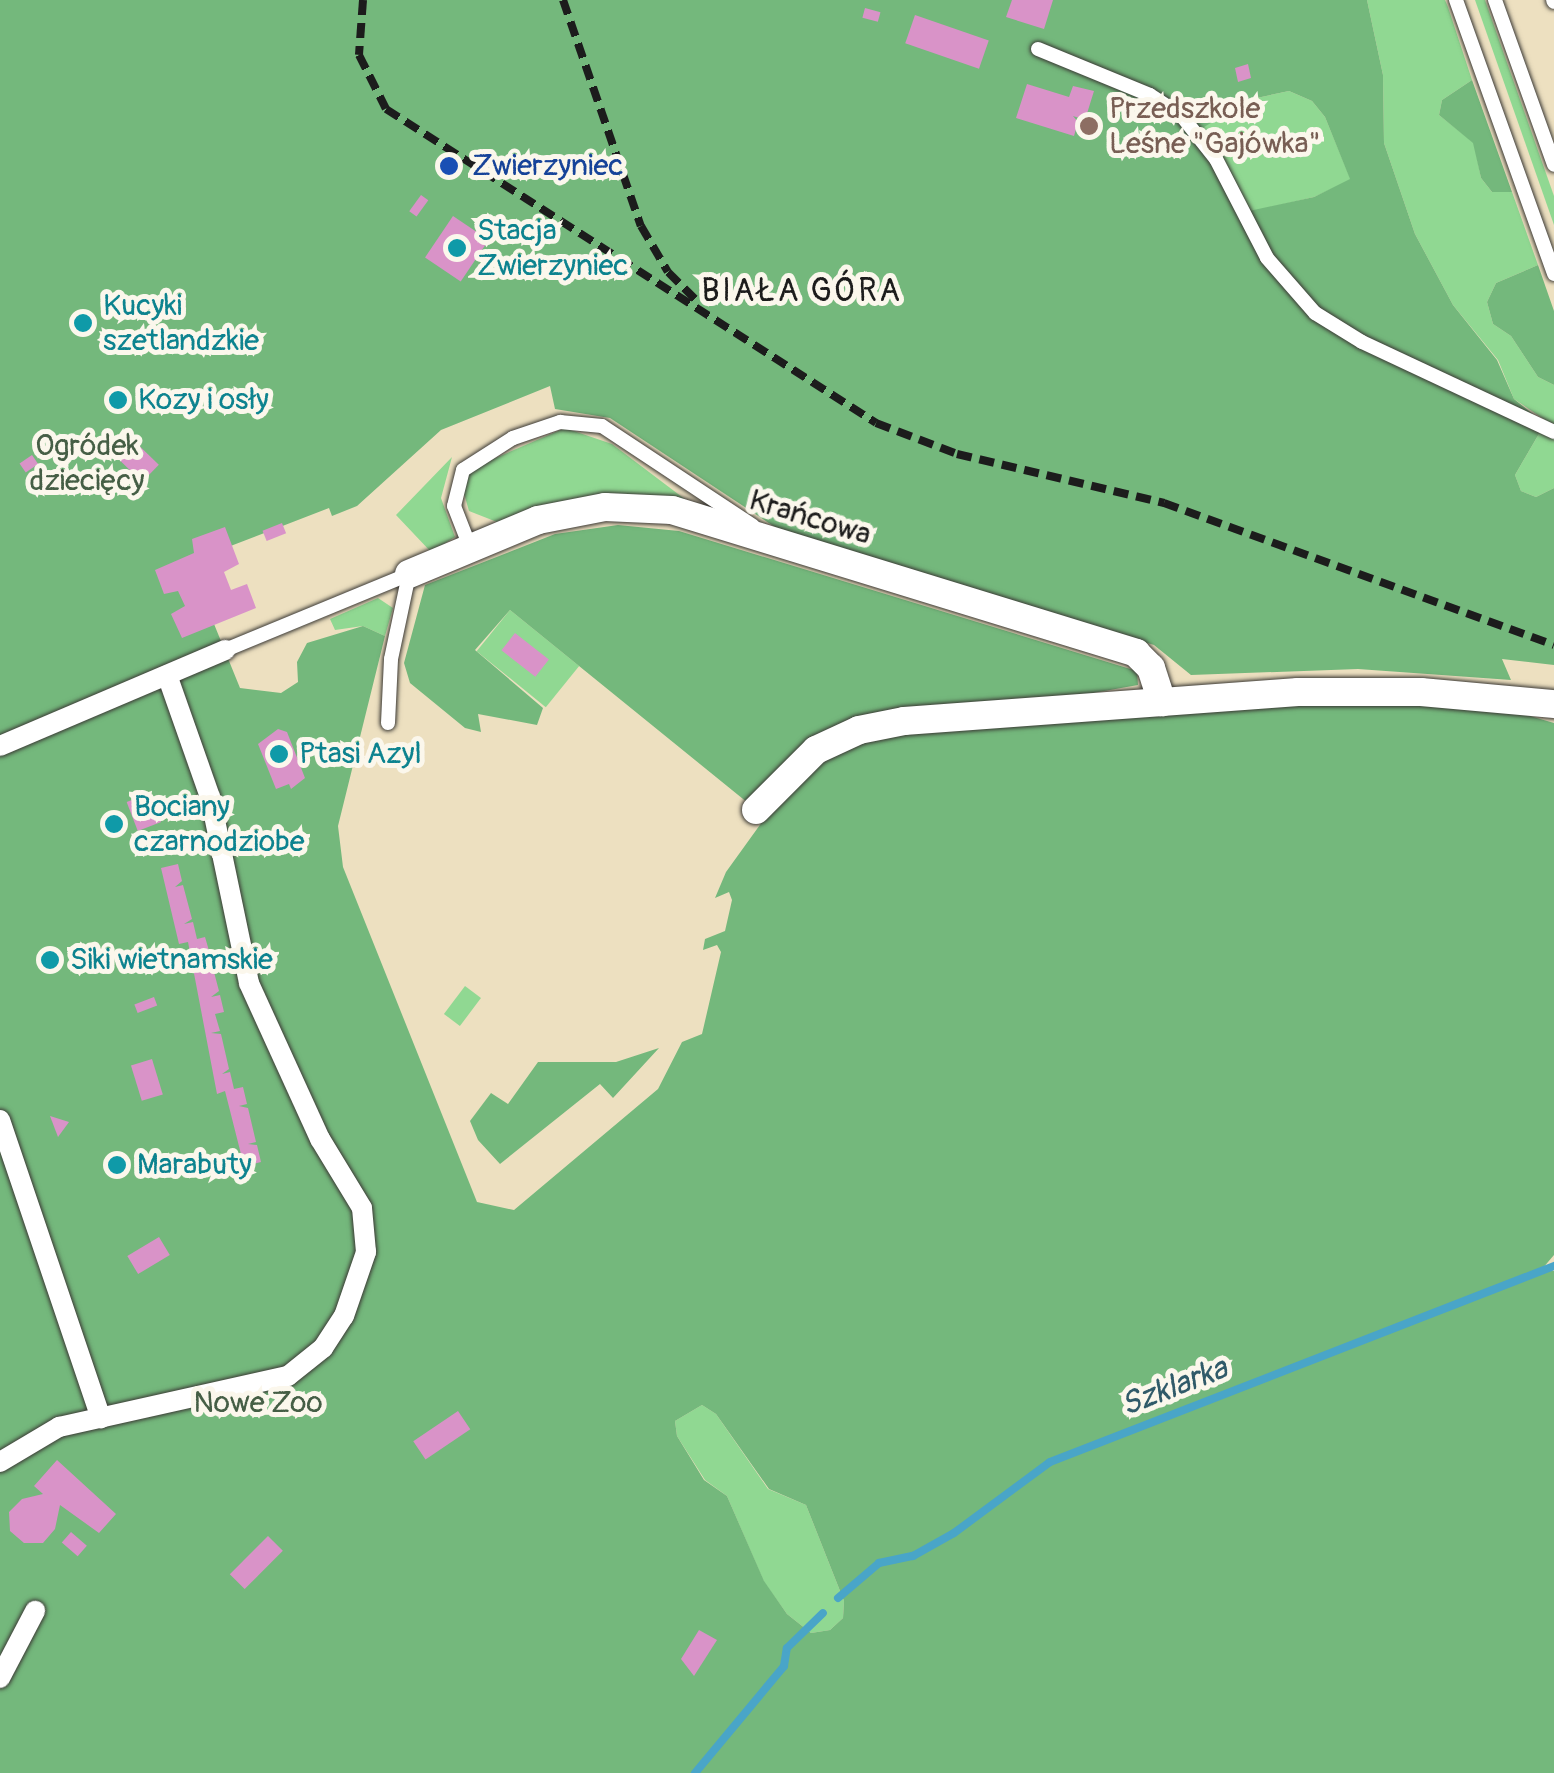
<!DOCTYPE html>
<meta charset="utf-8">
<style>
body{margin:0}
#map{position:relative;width:1554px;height:1773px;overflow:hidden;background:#ede0c0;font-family:Pangolin,sans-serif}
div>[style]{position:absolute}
.green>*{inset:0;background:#90d892;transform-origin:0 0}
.forest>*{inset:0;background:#74b87c}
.stream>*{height:8px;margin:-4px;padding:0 4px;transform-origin:4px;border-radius:4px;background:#49a5c8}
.building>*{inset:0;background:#d993c8;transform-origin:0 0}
.roads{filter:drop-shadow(0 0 2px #3b3935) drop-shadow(0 0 2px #3b3935)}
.service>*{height:14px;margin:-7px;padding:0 7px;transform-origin:7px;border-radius:7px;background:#fff}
.pedestrian>*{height:20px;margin:-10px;padding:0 10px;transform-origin:10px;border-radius:10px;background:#fff}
.minor>*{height:28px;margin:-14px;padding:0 14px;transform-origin:14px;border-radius:14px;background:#fff}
.rail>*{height:8px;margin-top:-4px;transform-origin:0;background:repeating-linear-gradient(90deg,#1c1c1c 0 15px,transparent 0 23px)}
.dots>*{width:28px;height:28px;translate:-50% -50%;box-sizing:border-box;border:5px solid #fbf7ec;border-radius:50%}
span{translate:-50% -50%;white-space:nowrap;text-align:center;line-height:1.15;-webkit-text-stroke:10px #fbf7ec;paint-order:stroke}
.education-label{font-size:30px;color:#785e54}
.left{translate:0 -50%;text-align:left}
.transit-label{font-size:30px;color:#164399}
.culture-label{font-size:30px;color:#0d838f}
.park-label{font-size:30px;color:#455e45}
.street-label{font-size:30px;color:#1c1c1c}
.neighbourhood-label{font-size:32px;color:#1c1c1c;letter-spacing:2.5px}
.water-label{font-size:32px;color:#305a69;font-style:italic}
</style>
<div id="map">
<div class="green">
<div style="clip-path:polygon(1367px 0,1445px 0,1448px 7px,1472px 80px,1442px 100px,1439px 115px,1474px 143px,1481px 178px,1492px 192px,1512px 192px,1538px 265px,1496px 283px,1487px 302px,1493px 324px,1511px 336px,1538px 377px,1554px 385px,1554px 426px,1514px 399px,1498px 360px,1453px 305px,1415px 234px,1384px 143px,1383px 75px)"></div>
<div style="clip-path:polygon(1475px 0,1485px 0,1554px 196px,1554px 225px)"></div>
<div style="clip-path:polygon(1289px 91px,1312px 101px,1325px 117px,1351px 180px,1314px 197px,1249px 212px,1203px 126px,1252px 99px)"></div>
<div style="clip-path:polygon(565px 428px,612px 444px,690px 503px,497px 522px,469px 511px,463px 490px,470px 469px)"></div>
<div style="clip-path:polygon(1540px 432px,1554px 439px,1554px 488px,1536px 497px,1521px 491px,1515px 475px)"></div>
<div style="clip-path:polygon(452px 457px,441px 498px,455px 537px,431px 552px,396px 515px)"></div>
<div style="clip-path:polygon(378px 598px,393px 608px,385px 636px,363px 626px,335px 630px,330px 619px)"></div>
<div style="left:510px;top:610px;width:89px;height:53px;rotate:39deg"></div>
<div style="left:465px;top:986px;width:20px;height:35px;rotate:37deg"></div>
<div style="clip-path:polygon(702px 1405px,716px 1414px,768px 1489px,806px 1505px,844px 1601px,843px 1618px,830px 1630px,811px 1633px,787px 1614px,764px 1582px,727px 1496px,705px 1480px,677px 1436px,675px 1421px)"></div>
</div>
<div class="forest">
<div style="clip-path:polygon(evenodd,0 0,1367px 0,1383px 75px,1384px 143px,1415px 234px,1453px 305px,1497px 360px,1514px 399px,1539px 419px,1540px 432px,1515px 475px,1521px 491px,1536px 497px,1554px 488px,1554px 665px,1502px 659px,1511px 680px,1358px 669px,1191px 675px,1154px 645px,781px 531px,610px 418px,555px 409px,550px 386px,441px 430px,357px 506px,332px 516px,329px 508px,228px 547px,212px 619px,240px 688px,281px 693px,298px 682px,297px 662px,307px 643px,363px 626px,385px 636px,338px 826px,343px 867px,477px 1202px,514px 1210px,658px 1089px,682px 1042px,702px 1034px,721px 952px,717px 945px,703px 950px,705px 939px,725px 931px,732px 900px,729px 892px,715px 898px,726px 872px,795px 776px,860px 737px,1359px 700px,1510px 710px,1554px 723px,1554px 1255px,1542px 1269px,1554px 1271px,1554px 1773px,0 1773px,0 0,1289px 91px,1312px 101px,1325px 117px,1350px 179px,1314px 197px,1249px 211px,1204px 127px,1252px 99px,1289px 91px,0 0,702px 1405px,716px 1414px,769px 1489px,806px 1505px,844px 1601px,843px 1618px,830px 1630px,811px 1633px,787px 1614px,764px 1581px,727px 1496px,704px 1480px,677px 1436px,675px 1421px,702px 1405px)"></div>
<div style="clip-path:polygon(1472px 80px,1512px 192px,1492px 192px,1481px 178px,1473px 143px,1439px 115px,1442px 100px)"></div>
<div style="clip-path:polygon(1538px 265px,1554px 311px,1554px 385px,1538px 377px,1511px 336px,1493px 324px,1487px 302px,1496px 283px)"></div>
<div style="clip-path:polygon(618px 525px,679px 531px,1137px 671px,1138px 685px,806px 744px,748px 803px,510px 610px,475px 650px,543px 708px,537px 725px,478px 714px,481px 732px,465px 728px,410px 683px,404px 663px,425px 585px,555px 534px)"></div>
<div style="clip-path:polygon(659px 1048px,613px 1098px,600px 1084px,500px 1164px,478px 1140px,470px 1121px,491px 1093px,508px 1104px,538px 1062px,616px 1062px)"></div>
</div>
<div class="stream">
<div style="left:838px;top:1598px;width:54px;rotate:-40.5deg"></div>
<div style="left:879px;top:1563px;width:35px;rotate:-12deg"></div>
<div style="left:913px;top:1556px;width:47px;rotate:-29.3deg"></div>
<div style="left:954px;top:1533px;width:119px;rotate:-36.5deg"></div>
<div style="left:1050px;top:1462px;width:541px;rotate:-21.25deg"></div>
<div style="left:695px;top:1773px;width:139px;rotate:-50.2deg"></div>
<div style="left:784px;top:1666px;width:18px;rotate:-81deg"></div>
<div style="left:787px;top:1648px;width:50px;rotate:-44.2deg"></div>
</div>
<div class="building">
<div style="clip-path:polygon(1012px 0,1053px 0,1044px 29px,1006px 17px)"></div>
<div style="left:865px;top:8px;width:16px;height:10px;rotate:15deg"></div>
<div style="left:915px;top:15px;width:78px;height:30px;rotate:19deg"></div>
<div style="clip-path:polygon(1248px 64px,1251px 78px,1238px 82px,1235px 68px)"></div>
<div style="clip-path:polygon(1027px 84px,1069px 97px,1073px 86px,1094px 91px,1085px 120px,1073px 116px,1078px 122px,1074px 136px,1016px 118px)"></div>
<div style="left:421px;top:195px;width:9px;height:20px;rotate:36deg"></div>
<div style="left:453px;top:216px;width:43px;height:50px;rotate:34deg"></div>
<div style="left:125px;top:432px;width:47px;height:24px;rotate:44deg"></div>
<div style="left:32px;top:455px;width:11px;height:15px;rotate:56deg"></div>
<div style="left:282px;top:523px;width:11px;height:21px;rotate:68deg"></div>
<div style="clip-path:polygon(225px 527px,239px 564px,224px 572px,231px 590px,247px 584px,256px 608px,182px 638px,171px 614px,185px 606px,178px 591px,164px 594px,155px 570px,194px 553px,192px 539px)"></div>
<div style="left:515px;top:633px;width:43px;height:22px;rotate:38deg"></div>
<div style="clip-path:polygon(278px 729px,287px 732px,305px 778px,291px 789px,289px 784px,276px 789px,258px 744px)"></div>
<div style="left:150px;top:793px;width:31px;height:25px;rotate:69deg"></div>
<div style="clip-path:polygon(178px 864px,182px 881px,175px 887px,183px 885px,192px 919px,184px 924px,193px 922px,197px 939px,205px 937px,210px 954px,201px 956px,210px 957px,219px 991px,211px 997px,220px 995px,224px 1012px,215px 1014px,220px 1031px,211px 1033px,221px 1034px,229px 1069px,222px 1074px,230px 1072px,234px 1089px,243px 1087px,247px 1104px,239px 1106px,248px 1108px,256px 1142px,248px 1144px,257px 1145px,261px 1162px,244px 1166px,225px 1091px,217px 1094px,188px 942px,179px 944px,161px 868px)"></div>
<div style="left:154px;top:997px;width:9px;height:21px;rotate:69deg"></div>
<div style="left:152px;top:1059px;width:37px;height:22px;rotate:73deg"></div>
<div style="clip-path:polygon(50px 1116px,69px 1122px,58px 1137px)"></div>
<div style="left:159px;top:1237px;width:21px;height:37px;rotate:59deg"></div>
<div style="left:458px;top:1411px;width:22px;height:54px;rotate:56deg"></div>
<div style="clip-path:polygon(57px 1460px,116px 1514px,99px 1533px,60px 1505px,55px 1529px,43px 1543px,24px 1543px,10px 1531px,9px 1512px,22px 1499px,43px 1494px,34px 1486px)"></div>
<div style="left:71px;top:1532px;width:21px;height:14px;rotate:41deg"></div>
<div style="left:268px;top:1536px;width:21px;height:54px;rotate:45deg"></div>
<div style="clip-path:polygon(699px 1630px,717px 1640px,694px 1676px,681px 1659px)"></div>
</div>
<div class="roads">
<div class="service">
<div style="left:1456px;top:0;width:291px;rotate:70.3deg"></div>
<div style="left:1495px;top:0;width:175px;rotate:70.3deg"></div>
<div style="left:1553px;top:0;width:2px;rotate:63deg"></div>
<div style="left:1038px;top:49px;width:121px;rotate:22.3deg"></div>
<div style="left:1150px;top:95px;width:37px;rotate:33deg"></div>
<div style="left:1181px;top:115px;width:56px;rotate:51.5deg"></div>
<div style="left:1216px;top:159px;width:111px;rotate:62.7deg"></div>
<div style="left:1267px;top:258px;width:73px;rotate:48.9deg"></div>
<div style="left:1315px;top:313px;width:55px;rotate:31.7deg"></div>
<div style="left:1362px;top:342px;width:212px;rotate:25.1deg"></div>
<div style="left:470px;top:547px;width:44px;rotate:-111.3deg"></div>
<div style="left:454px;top:506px;width:37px;rotate:-76deg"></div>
<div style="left:463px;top:470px;width:59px;rotate:-32.6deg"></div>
<div style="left:513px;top:438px;width:50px;rotate:-18.8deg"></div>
<div style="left:560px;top:422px;width:42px;rotate:5.4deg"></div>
<div style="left:602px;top:426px;width:181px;rotate:33.5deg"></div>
<div style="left:225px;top:650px;width:199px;rotate:-22.4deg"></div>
<div style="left:388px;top:723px;width:64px;rotate:-87.3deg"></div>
<div style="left:391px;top:659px;width:87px;rotate:-78deg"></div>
</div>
<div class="pedestrian">
<div style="left:0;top:746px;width:245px;rotate:-23.1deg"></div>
<div style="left:0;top:1120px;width:315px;rotate:71.3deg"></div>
<div style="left:0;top:1462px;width:69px;rotate:-30.7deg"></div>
<div style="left:59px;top:1427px;width:235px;rotate:-12.6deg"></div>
<div style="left:288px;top:1376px;width:45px;rotate:-38.7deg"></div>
<div style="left:323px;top:1348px;width:38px;rotate:-57deg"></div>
<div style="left:344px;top:1316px;width:68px;rotate:-71deg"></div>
<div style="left:366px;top:1252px;width:44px;rotate:-95.2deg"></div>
<div style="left:362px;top:1208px;width:81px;rotate:-121.3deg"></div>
<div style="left:320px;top:1139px;width:171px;rotate:-114.5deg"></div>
<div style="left:249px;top:983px;width:190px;rotate:-101.8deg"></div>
<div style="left:210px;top:797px;width:129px;rotate:-109.4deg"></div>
<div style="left:0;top:1678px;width:76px;rotate:-62.4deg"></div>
</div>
<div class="minor">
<div style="left:409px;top:574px;width:140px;rotate:-22.7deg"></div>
<div style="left:538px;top:520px;width:68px;rotate:-11deg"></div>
<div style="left:605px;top:507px;width:67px;rotate:2.6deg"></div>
<div style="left:672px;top:510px;width:486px;rotate:17.1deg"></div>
<div style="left:1136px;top:653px;width:21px;rotate:45deg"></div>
<div style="left:1151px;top:668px;width:36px;rotate:72deg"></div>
<div style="left:756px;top:810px;width:85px;rotate:-45deg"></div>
<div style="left:816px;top:750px;width:47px;rotate:-24.9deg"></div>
<div style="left:859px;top:730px;width:46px;rotate:-11.3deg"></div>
<div style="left:904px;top:721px;width:395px;rotate:-4.2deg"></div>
<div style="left:1298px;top:692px;width:123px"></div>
<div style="left:1421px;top:692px;width:134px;rotate:5.2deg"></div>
</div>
</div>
<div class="rail">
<div style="left:363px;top:0;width:55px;rotate:94.2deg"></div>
<div style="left:359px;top:55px;width:60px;rotate:63.4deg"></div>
<div style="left:386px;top:109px;width:582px;rotate:32.65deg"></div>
<div style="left:876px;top:423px;width:87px;rotate:20.9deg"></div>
<div style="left:957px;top:454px;width:213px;rotate:13.3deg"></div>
<div style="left:1164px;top:503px;width:415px;rotate:20deg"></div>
<div style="left:563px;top:0;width:239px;rotate:71deg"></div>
<div style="left:641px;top:226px;width:53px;rotate:59.6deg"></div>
<div style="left:668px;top:272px;width:38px;rotate:45deg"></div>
</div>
<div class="dots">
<div style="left:1089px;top:126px;background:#8d6e63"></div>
<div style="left:449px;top:166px;background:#1a4fb4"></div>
<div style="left:457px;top:248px;background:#0f9aa8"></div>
<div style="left:83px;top:323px;background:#0f9aa8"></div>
<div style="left:118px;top:400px;background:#0f9aa8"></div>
<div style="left:279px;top:754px;background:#0f9aa8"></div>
<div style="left:114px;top:824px;background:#0f9aa8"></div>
<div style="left:50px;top:960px;background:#0f9aa8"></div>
<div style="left:117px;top:1165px;background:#0f9aa8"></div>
</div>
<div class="education-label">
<span class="left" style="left:1109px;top:126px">Przedszkole<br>Leśne "Gajówka"</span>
</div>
<div class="transit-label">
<span class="left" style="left:472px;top:166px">Zwierzyniec</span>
</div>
<div class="culture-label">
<span class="left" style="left:477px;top:248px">Stacja<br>Zwierzyniec</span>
<span class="left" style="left:103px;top:323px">Kucyki<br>szetlandzkie</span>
<span class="left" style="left:138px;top:400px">Kozy i osły</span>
<span class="left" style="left:299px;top:754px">Ptasi Azyl</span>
<span class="left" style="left:134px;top:824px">Bociany<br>czarnodziobe</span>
<span class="left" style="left:70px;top:960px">Siki wietnamskie</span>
<span class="left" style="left:137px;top:1165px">Marabuty</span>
</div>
<div class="park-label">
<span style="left:87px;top:463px">Ogródek<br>dziecięcy</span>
<span style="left:258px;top:1403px">Nowe Zoo</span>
</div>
<div class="street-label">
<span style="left:810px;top:518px;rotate:17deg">Krańcowa</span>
</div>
<div class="neighbourhood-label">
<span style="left:802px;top:291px">BIAŁA GÓRA</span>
</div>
<div class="water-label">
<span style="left:1174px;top:1387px;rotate:-21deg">Szklarka</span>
</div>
</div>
